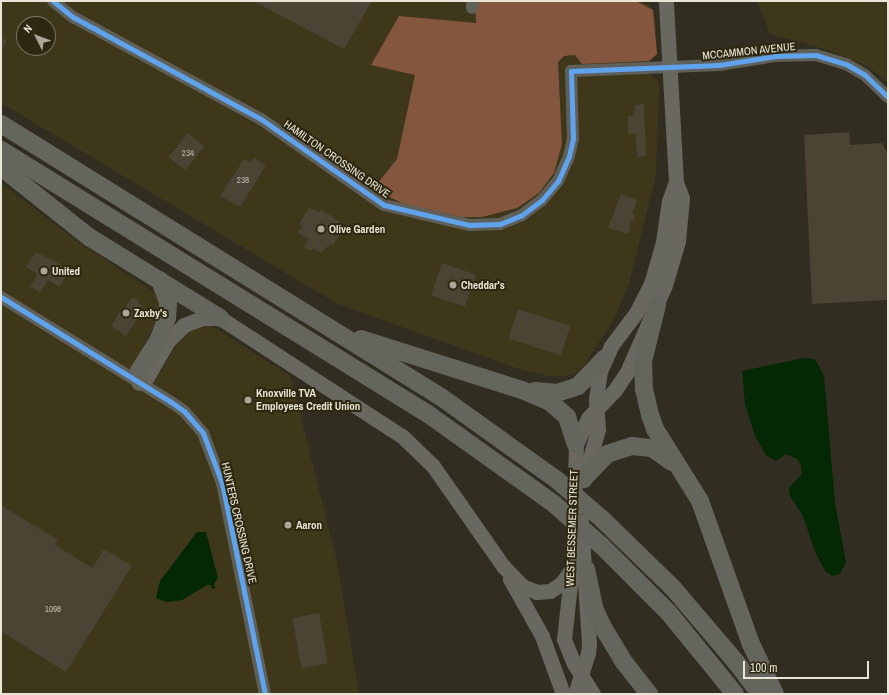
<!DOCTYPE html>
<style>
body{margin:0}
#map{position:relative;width:889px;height:695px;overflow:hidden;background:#312e21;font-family:"Archivo Narrow",sans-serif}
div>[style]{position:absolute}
.built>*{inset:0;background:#3e3719}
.forest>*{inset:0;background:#84563e}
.water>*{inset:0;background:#042804}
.building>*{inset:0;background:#4b4334;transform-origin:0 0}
.minor>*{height:12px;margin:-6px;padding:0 6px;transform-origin:6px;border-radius:6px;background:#60605b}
.major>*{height:15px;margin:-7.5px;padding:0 7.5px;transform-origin:7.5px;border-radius:7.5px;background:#686861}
.highway>*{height:18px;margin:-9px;padding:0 9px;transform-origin:9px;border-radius:9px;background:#64655c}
.highway-bridge>*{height:18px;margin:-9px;padding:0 9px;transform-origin:9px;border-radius:9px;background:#64655c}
.cycleway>*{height:5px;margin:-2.5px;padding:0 2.5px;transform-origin:2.5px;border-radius:2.5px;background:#60a3ed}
.dots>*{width:11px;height:11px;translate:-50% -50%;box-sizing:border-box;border:2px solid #2e2810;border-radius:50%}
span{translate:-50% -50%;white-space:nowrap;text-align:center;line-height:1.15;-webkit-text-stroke:4px #2e2810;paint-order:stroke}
.number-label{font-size:9px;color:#c2bcae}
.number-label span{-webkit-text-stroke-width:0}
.street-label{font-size:11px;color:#e9e5d7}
.poi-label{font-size:11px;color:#e9e5d7;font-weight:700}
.left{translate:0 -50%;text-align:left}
.frame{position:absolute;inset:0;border:2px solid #e9e5d7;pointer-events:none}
.north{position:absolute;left:16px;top:16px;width:40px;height:40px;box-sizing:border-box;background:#2e2810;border:1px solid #797460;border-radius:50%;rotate:312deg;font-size:11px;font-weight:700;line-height:16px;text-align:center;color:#e9e5d7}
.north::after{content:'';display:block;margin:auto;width:14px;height:18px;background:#a9a597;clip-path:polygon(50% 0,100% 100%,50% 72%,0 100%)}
.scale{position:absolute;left:743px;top:661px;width:126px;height:18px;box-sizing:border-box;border:2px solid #e9e5d7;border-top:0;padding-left:5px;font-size:12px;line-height:14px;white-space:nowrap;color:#e9e5d7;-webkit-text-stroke:3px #2e2810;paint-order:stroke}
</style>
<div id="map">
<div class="built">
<div style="clip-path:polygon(evenodd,1px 1px,637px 1px,649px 5px,653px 10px,656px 25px,657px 54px,649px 62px,651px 76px,657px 79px,659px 88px,656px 175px,629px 284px,613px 321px,585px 364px,574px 374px,555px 377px,525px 371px,338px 304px,1px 103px,1px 1px,24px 24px,48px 24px,48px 48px,24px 48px,24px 24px)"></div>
<div style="clip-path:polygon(757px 1px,888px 1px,888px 83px,867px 66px,828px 50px,770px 34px)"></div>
<div style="clip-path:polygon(1px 183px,77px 241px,154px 292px,161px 305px,160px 314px,138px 357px,161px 371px,182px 336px,200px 325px,209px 324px,289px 375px,292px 381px,337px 562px,359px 694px,1px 694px)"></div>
</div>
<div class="forest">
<div style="clip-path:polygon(475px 1px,636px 1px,653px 10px,657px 54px,649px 61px,582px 64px,575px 55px,564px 56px,558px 62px,562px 144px,554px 173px,539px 193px,517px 208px,482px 217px,462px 217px,404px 204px,373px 189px,397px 159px,415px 75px,371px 65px,399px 16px,476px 23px)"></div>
</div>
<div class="water">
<div style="clip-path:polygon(804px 358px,815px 359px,824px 376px,835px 503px,846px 562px,840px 574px,833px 576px,826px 572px,815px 552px,803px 516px,790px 496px,789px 488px,802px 474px,801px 465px,797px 459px,786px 454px,776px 461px,766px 455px,755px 436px,745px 404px,742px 371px)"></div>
<div style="clip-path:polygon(197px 532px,206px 532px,218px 578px,214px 584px,215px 588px,212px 589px,211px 585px,207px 585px,182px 600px,166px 602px,156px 598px,160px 581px)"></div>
</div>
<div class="building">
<div style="clip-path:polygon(253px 1px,372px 1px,344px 49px)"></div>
<div style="clip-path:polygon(1px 33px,2px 38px,7px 41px,1px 50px)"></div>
<div style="clip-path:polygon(644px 104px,646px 156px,637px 157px,636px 133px,628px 134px,628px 116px,634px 115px,635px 105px)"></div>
<div style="clip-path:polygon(849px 132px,850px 145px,882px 143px,888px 154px,888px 300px,812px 304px,804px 135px)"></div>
<div style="left:188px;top:133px;width:21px;height:31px;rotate:39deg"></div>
<div style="clip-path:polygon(254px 158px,266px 165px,240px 207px,220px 196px,244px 159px,251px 163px)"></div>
<div style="clip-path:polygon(621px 194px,637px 200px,632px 214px,635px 215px,634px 220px,631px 220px,628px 234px,608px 228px)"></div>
<div style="clip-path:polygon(309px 208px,319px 212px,321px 209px,345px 226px,333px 245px,330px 244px,321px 253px,313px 248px,311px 251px,303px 247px,309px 239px,298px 233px,302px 226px,299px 224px)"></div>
<div style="clip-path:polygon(36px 252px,58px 263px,69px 272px,59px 287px,48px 280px,40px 293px,30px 286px,38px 274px,26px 267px)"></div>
<div style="left:442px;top:263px;width:36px;height:34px;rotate:19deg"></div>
<div style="clip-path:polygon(135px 298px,142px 306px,136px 316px,138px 318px,126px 336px,111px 326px,122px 308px,124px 309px,131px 299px)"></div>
<div style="left:518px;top:309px;width:55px;height:31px;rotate:18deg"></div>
<div style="clip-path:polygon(1px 505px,58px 540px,55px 545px,92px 568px,104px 549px,132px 566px,66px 672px,2px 632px,1px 634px)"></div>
<div style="left:319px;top:613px;width:51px;height:27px;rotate:80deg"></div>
</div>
<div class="minor">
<div style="left:53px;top:1px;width:26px;rotate:39deg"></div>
<div style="left:73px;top:17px;width:214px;rotate:28.5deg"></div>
<div style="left:261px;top:119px;width:150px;rotate:35deg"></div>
<div style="left:384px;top:205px;width:87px;rotate:13.2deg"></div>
<div style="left:469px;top:225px;width:31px;rotate:-2deg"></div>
<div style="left:500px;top:224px;width:24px;rotate:-22deg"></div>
<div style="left:522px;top:215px;width:25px;rotate:-37deg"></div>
<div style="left:542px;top:200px;width:25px;rotate:-50deg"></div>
<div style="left:558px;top:181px;width:27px;rotate:-66deg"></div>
<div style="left:569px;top:156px;width:17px;rotate:-77deg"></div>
<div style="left:573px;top:139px;width:68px;rotate:-91.7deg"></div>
<div style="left:571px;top:71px;width:148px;rotate:-2.3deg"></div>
<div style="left:719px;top:65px;width:58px;rotate:-9deg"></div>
<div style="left:776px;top:56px;width:40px;rotate:-1.4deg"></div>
<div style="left:816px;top:55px;width:31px;rotate:17deg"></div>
<div style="left:846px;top:64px;width:22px;rotate:30deg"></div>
<div style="left:865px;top:75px;width:32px;rotate:44deg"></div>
<div style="left:472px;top:1px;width:7px;rotate:90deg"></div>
<div style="left:1px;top:297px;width:200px;rotate:31.7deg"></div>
<div style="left:171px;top:402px;width:16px;rotate:35deg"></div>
<div style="left:184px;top:411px;width:29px;rotate:49deg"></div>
<div style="left:203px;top:433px;width:53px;rotate:69.2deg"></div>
<div style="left:222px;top:483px;width:215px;rotate:78.5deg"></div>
</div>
<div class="major">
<div style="left:140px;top:382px;width:9px;rotate:-36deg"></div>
<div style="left:147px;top:377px;width:42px;rotate:-59.7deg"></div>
<div style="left:168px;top:341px;width:23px;rotate:-45deg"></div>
<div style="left:184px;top:325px;width:19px;rotate:-21deg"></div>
<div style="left:202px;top:318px;width:18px"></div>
<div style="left:220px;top:318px;width:217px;rotate:33deg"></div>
<div style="left:402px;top:436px;width:43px;rotate:44.1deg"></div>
<div style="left:433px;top:466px;width:122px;rotate:55deg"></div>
<div style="left:503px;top:566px;width:28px;rotate:46deg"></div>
<div style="left:522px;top:586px;width:16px;rotate:22deg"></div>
<div style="left:537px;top:592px;width:13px;rotate:-4deg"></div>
<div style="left:550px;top:591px;width:14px;rotate:-34deg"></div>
<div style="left:562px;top:583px;width:18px;rotate:-56deg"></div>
<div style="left:584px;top:480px;width:53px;rotate:-74.6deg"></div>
<div style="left:598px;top:429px;width:30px;rotate:-94deg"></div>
<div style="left:596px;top:399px;width:28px;rotate:-82deg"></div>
<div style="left:600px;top:371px;width:27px;rotate:-66deg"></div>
<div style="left:611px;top:346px;width:41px;rotate:-52.9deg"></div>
<div style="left:636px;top:313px;width:33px;rotate:-63deg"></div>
<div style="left:651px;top:284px;width:44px;rotate:-74.1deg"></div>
<div style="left:663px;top:242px;width:41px;rotate:-81.7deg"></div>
<div style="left:669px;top:201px;width:20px;rotate:-70deg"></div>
<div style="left:510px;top:579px;width:65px;rotate:60.7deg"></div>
<div style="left:542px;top:636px;width:62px;rotate:70.1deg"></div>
<div style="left:575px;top:694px;width:43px;rotate:-72.4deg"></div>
<div style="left:588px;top:653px;width:10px;rotate:-84deg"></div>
<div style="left:589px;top:643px;width:122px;rotate:-93.8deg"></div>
<div style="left:593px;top:694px;width:36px;rotate:-122deg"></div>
<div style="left:574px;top:664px;width:27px;rotate:-112deg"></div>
<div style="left:564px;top:639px;width:72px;rotate:-83.7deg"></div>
<div style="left:572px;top:567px;width:123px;rotate:-88.1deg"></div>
<div style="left:576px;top:444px;width:29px;rotate:-65deg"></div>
<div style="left:588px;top:418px;width:39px;rotate:-46deg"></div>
<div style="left:615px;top:390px;width:22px;rotate:-56deg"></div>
<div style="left:627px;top:372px;width:95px;rotate:-66.4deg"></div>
<div style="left:665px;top:285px;width:46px;rotate:-73.5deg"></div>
<div style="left:678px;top:241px;width:43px;rotate:-84.7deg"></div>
<div style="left:682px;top:198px;width:17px;rotate:-111deg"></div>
<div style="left:676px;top:182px;width:181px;rotate:-93.2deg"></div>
</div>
<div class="highway">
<div style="left:1px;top:124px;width:518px;rotate:31.82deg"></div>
<div style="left:441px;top:397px;width:143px;rotate:35.6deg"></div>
<div style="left:1px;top:150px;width:502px;rotate:31.73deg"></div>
<div style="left:428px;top:414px;width:155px;rotate:35.5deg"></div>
<div style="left:1px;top:167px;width:112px;rotate:38.5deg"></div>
<div style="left:89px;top:237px;width:154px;rotate:31.7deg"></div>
<div style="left:657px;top:305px;width:58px;rotate:104deg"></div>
<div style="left:643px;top:361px;width:28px;rotate:88deg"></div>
<div style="left:644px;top:389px;width:27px;rotate:77deg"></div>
<div style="left:650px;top:415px;width:15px;rotate:70deg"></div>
<div style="left:655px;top:429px;width:85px;rotate:58deg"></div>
<div style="left:700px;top:501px;width:152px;rotate:70.4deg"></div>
<div style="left:751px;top:644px;width:55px;rotate:64.4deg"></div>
<div style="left:361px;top:339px;width:169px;rotate:17.6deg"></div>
<div style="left:522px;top:390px;width:30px;rotate:23deg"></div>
<div style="left:550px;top:402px;width:23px;rotate:41deg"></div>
<div style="left:567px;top:417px;width:28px;rotate:72deg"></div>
<div style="left:140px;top:382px;width:11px;rotate:-95deg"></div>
<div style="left:139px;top:371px;width:36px;rotate:-58deg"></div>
<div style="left:158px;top:341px;width:25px;rotate:-69deg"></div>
<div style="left:167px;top:318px;width:16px;rotate:-86deg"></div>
<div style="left:168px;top:302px;width:23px;rotate:-110deg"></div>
<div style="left:535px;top:391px;width:22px;rotate:5deg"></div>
<div style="left:557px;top:393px;width:22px;rotate:-18deg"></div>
<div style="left:578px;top:386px;width:39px;rotate:-46deg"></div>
<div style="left:584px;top:478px;width:33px;rotate:-46deg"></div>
<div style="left:607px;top:454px;width:26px;rotate:-18deg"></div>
<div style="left:632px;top:446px;width:20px;rotate:6deg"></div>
<div style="left:652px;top:448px;width:24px;rotate:35deg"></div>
<div style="left:602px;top:519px;width:99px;rotate:44.2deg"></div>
<div style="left:673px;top:588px;width:97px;rotate:49.6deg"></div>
<div style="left:736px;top:662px;width:40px;rotate:53deg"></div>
<div style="left:602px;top:546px;width:95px;rotate:45deg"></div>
<div style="left:669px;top:613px;width:104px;rotate:50.8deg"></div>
<div style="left:586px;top:569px;width:40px;rotate:78deg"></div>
<div style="left:594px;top:608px;width:23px;rotate:65deg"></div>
<div style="left:604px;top:629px;width:39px;rotate:59deg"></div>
<div style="left:624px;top:662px;width:41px;rotate:52deg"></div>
</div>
<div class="highway-bridge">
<div style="left:557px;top:480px;width:60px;rotate:40.9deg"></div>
<div style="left:554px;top:504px;width:64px;rotate:41.2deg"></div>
</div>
<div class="cycleway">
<div style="left:53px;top:1px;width:26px;rotate:39deg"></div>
<div style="left:73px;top:17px;width:214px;rotate:28.5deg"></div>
<div style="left:261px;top:119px;width:150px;rotate:35deg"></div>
<div style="left:384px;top:205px;width:87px;rotate:13.2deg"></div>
<div style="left:469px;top:225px;width:31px;rotate:-2deg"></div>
<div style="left:500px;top:224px;width:24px;rotate:-22deg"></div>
<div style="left:522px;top:215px;width:25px;rotate:-37deg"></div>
<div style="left:542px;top:200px;width:25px;rotate:-50deg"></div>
<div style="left:558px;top:181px;width:27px;rotate:-66deg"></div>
<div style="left:569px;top:156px;width:17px;rotate:-77deg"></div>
<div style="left:573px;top:139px;width:68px;rotate:-91.7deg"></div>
<div style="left:571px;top:71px;width:148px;rotate:-2.3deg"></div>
<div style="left:719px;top:65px;width:58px;rotate:-9deg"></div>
<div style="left:776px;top:56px;width:40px;rotate:-1.4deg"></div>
<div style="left:816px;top:55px;width:31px;rotate:17deg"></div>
<div style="left:846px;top:64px;width:22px;rotate:30deg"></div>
<div style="left:865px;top:75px;width:32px;rotate:44deg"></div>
<div style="left:1px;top:297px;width:200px;rotate:31.7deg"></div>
<div style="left:171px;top:402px;width:16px;rotate:35deg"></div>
<div style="left:184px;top:411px;width:29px;rotate:49deg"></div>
<div style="left:203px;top:433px;width:53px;rotate:69.2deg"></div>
<div style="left:222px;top:483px;width:215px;rotate:78.5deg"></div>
</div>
<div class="dots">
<div style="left:321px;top:229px;background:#a9a597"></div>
<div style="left:44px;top:271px;background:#a9a597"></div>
<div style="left:453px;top:285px;background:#a9a597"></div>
<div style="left:126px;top:313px;background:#a9a597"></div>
<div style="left:248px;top:400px;background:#a9a597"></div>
<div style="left:288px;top:525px;background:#a9a597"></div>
</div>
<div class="number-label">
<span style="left:188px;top:153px">234</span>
<span style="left:243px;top:180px">238</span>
<span style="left:53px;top:609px">1098</span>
</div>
<div class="street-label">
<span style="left:749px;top:51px;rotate:-6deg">MCCAMMON AVENUE</span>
<span style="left:337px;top:159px;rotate:35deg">HAMILTON CROSSING DRIVE</span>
<span style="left:239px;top:523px;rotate:77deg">HUNTERS CROSSING DRIVE</span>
<span style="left:572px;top:528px;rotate:-88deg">WEST BESSEMER STREET</span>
</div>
<div class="poi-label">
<span class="left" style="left:329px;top:229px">Olive Garden</span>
<span class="left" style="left:52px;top:271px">United</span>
<span class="left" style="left:461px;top:285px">Cheddar's</span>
<span class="left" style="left:134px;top:313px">Zaxby's</span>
<span class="left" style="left:256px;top:400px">Knoxville TVA<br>Employees Credit Union</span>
<span class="left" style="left:296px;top:525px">Aaron</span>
</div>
<div class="frame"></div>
<div class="north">N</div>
<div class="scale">100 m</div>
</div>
